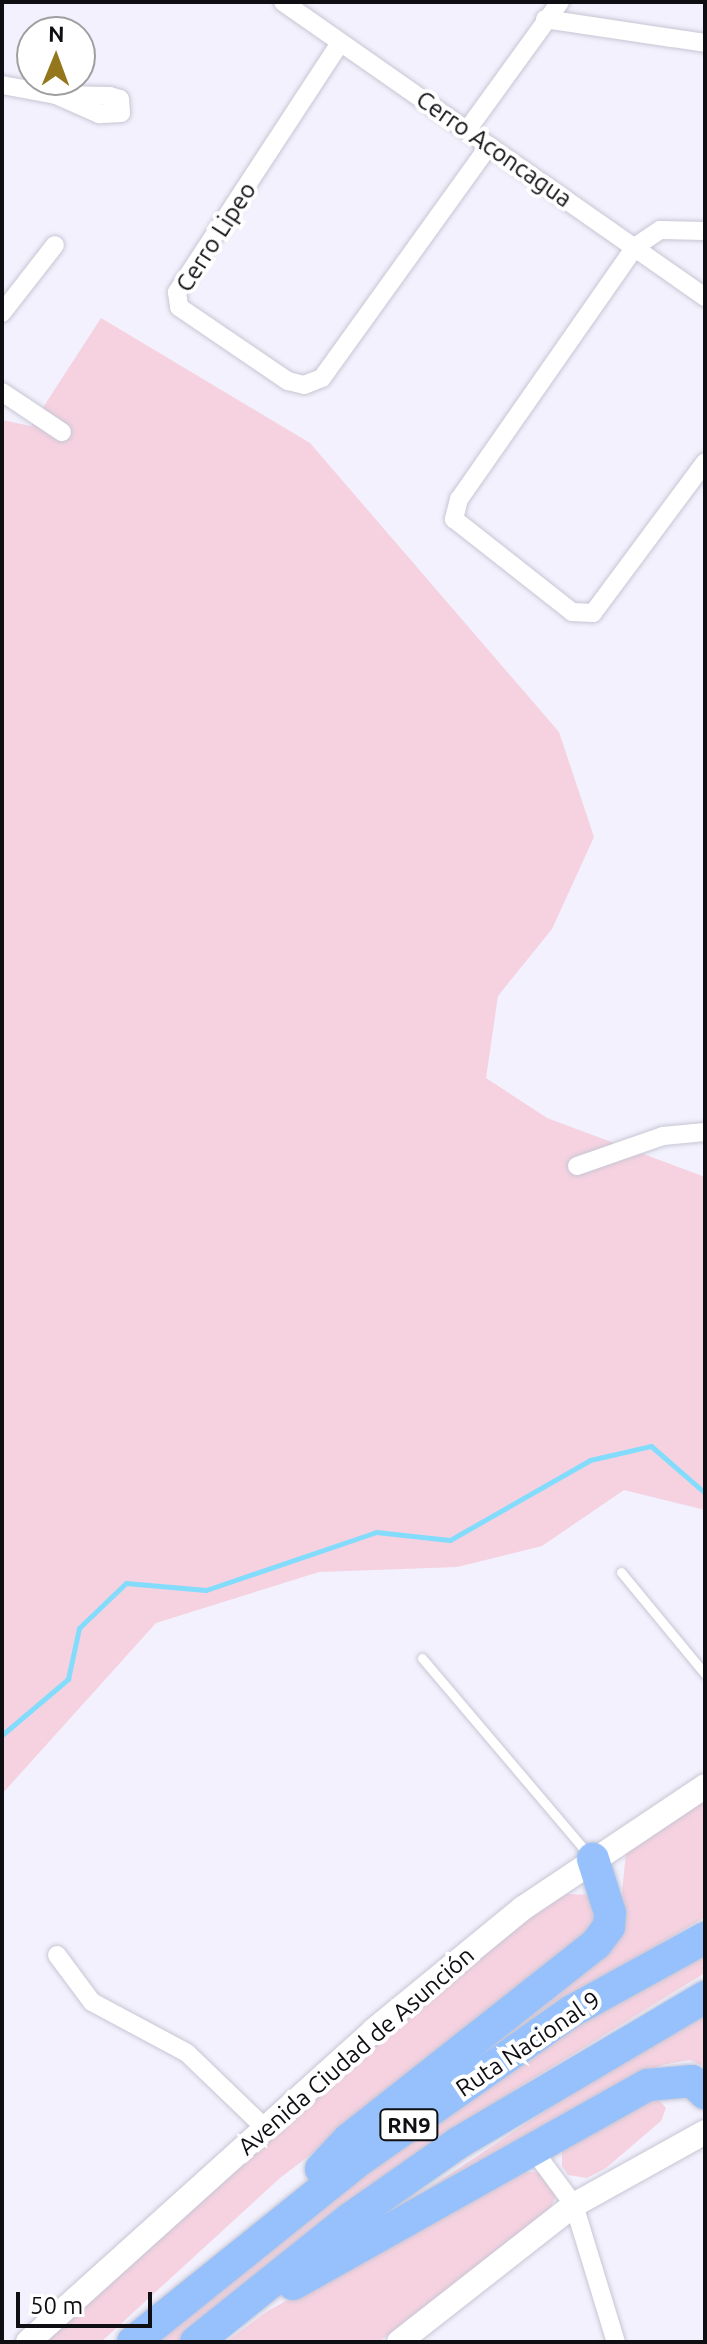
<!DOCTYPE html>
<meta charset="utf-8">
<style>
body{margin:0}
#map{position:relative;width:707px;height:2344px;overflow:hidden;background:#f2f1fd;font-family:Ubuntu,sans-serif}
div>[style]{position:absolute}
.green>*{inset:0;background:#f6d2e0}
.stream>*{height:5px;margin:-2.5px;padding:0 2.5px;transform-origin:2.5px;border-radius:2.5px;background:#84dcfd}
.roads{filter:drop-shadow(0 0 2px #c7c6d4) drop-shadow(0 0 2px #c7c6d4)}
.lane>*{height:9px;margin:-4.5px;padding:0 4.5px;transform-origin:4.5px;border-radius:4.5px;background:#fff}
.street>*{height:18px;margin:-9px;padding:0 9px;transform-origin:9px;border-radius:9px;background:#fff}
.secondary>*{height:24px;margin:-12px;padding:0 12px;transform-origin:12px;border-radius:12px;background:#fff}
.highway>*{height:32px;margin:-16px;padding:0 16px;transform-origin:16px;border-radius:16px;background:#96c1fc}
span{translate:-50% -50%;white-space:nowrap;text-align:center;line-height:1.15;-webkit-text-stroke:8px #fff;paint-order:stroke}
.shield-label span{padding:2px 6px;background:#fff;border:2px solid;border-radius:6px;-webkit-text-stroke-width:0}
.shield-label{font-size:22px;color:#0f0f13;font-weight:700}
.street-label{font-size:24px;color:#0f0f13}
.frame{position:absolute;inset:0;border:4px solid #0f0f13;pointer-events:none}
.north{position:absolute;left:16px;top:16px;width:80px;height:80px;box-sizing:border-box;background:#fff;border:2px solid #9f9fa1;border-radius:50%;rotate:1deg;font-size:22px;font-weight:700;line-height:32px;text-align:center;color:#0f0f13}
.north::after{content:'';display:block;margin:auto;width:28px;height:36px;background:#94761d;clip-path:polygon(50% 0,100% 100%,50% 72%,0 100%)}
.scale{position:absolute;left:16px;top:2292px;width:136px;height:36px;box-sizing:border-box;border:4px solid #0f0f13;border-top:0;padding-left:10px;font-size:24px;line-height:28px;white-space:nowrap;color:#0f0f13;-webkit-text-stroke:6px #fff;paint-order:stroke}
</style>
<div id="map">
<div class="green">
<div style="clip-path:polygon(101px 318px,310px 443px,559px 732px,594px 837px,552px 929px,498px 996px,486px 1078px,547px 1118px,705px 1177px,705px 1510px,624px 1490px,542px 1546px,457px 1567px,319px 1572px,156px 1623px,2px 1794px,2px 420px,31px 426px)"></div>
<div style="clip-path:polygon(705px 1794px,705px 1917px,575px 1994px,355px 2144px,619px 1923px,626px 1852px)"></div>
<div style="clip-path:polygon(567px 1894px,595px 1895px,597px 1923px,575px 1953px,280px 2178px,101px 2342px,40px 2342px,390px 2032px,543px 1905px)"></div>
<div style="clip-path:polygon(705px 1948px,705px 1973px,518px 2088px,307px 2237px,177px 2342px,146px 2342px,242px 2263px,541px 2048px)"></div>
<div style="clip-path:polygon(705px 2005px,705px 2067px,690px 2060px,662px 2065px,403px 2205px)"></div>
<div style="clip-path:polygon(658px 2099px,666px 2108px,661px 2121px,606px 2168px,587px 2178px,568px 2175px,562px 2166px,562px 2150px,645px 2100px)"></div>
<div style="clip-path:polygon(518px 2172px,541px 2172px,558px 2192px,547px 2215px,379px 2342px,226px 2342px,266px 2312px)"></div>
</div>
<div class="stream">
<div style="left:2px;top:1735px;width:87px;rotate:-40.3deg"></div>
<div style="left:68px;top:1679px;width:52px;rotate:-77.8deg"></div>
<div style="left:79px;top:1628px;width:65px;rotate:-43.8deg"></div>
<div style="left:126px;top:1583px;width:80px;rotate:5deg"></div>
<div style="left:206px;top:1590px;width:180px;rotate:-18.8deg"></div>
<div style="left:376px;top:1532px;width:74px;rotate:6.2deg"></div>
<div style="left:450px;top:1540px;width:161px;rotate:-29.7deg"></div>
<div style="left:590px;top:1460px;width:63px;rotate:-12.9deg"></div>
<div style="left:651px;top:1446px;width:72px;rotate:41deg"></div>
</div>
<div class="roads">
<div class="lane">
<div style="left:621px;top:1572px;width:132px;rotate:50.5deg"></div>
<div style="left:422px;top:1658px;width:261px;rotate:49.7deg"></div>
</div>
<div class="street">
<div style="left:283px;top:2px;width:515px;rotate:34.96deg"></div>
<div style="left:545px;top:19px;width:162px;rotate:8.5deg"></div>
<div style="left:340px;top:43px;width:298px;rotate:123.2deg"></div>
<div style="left:177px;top:292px;width:15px;rotate:82deg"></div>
<div style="left:179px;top:307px;width:132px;rotate:34.2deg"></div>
<div style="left:288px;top:381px;width:16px;rotate:14deg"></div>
<div style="left:304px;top:385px;width:19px;rotate:-21deg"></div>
<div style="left:322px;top:378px;width:286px;rotate:-54.3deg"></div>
<div style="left:2px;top:85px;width:55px;rotate:10.5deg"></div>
<div style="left:56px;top:95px;width:54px;rotate:1.1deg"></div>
<div style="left:110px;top:96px;width:10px;rotate:17deg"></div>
<div style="left:120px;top:99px;width:14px;rotate:86deg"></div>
<div style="left:121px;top:113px;width:22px;rotate:177deg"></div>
<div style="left:99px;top:114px;width:47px;rotate:-156.2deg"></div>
<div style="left:468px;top:129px;width:157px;rotate:-54.1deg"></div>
<div style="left:705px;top:231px;width:45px;rotate:-178.7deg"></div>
<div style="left:660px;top:230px;width:30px;rotate:146deg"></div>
<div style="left:635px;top:247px;width:307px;rotate:124.9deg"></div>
<div style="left:459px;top:499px;width:21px;rotate:104deg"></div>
<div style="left:454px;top:519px;width:150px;rotate:38.2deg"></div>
<div style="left:572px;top:612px;width:21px;rotate:3deg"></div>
<div style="left:593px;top:613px;width:188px;rotate:-53.4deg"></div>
<div style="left:2px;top:313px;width:86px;rotate:-52.1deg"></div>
<div style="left:2px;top:392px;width:72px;rotate:33.7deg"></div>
<div style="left:577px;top:1166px;width:91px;rotate:-19.2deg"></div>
<div style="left:663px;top:1136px;width:42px;rotate:-5.4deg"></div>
<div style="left:57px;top:1955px;width:59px;rotate:53.3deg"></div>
<div style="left:92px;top:2002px;width:108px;rotate:28.2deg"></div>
<div style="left:187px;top:2053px;width:108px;rotate:43.9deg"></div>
<div style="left:534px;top:2151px;width:67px;rotate:53.5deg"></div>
<div style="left:574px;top:2205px;width:143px;rotate:73deg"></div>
</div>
<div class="secondary">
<div style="left:28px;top:2342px;width:466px;rotate:-42deg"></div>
<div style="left:374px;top:2030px;width:193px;rotate:-39.3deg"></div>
<div style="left:523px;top:1908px;width:219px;rotate:-33.8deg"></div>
<div style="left:399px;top:2342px;width:222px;rotate:-38.1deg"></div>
<div style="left:574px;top:2205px;width:150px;rotate:-29.1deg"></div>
</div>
<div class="highway">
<div style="left:321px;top:2169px;width:41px;rotate:-47deg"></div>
<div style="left:349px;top:2139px;width:315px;rotate:-38.3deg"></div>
<div style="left:596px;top:1944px;width:21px;rotate:-53deg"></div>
<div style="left:609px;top:1927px;width:14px;rotate:-86deg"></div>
<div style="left:610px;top:1913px;width:57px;rotate:-107.5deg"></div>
<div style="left:293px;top:2284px;width:407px;rotate:-29.3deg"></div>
<div style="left:648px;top:2085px;width:44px;rotate:-5.2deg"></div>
<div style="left:692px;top:2081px;width:18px;rotate:43deg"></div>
<div style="left:133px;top:2342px;width:284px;rotate:-38.8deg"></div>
<div style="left:354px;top:2164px;width:266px;rotate:-35.1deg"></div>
<div style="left:572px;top:2011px;width:152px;rotate:-28.8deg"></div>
<div style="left:196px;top:2342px;width:198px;rotate:-38.7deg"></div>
<div style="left:351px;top:2218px;width:131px;rotate:-35deg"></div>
<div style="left:458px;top:2143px;width:287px;rotate:-30.6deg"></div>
</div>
</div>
<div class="shield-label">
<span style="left:409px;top:2125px">RN9</span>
</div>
<div class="street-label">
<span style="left:494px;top:149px;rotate:35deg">Cerro Aconcagua</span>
<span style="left:216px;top:237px;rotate:-57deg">Cerro Lipeo</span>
<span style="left:528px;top:2044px;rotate:-34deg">Ruta Nacional 9</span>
<span style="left:356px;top:2051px;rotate:-41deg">Avenida Ciudad de Asunción</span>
</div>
<div class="frame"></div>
<div class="north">N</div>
<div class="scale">50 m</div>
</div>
